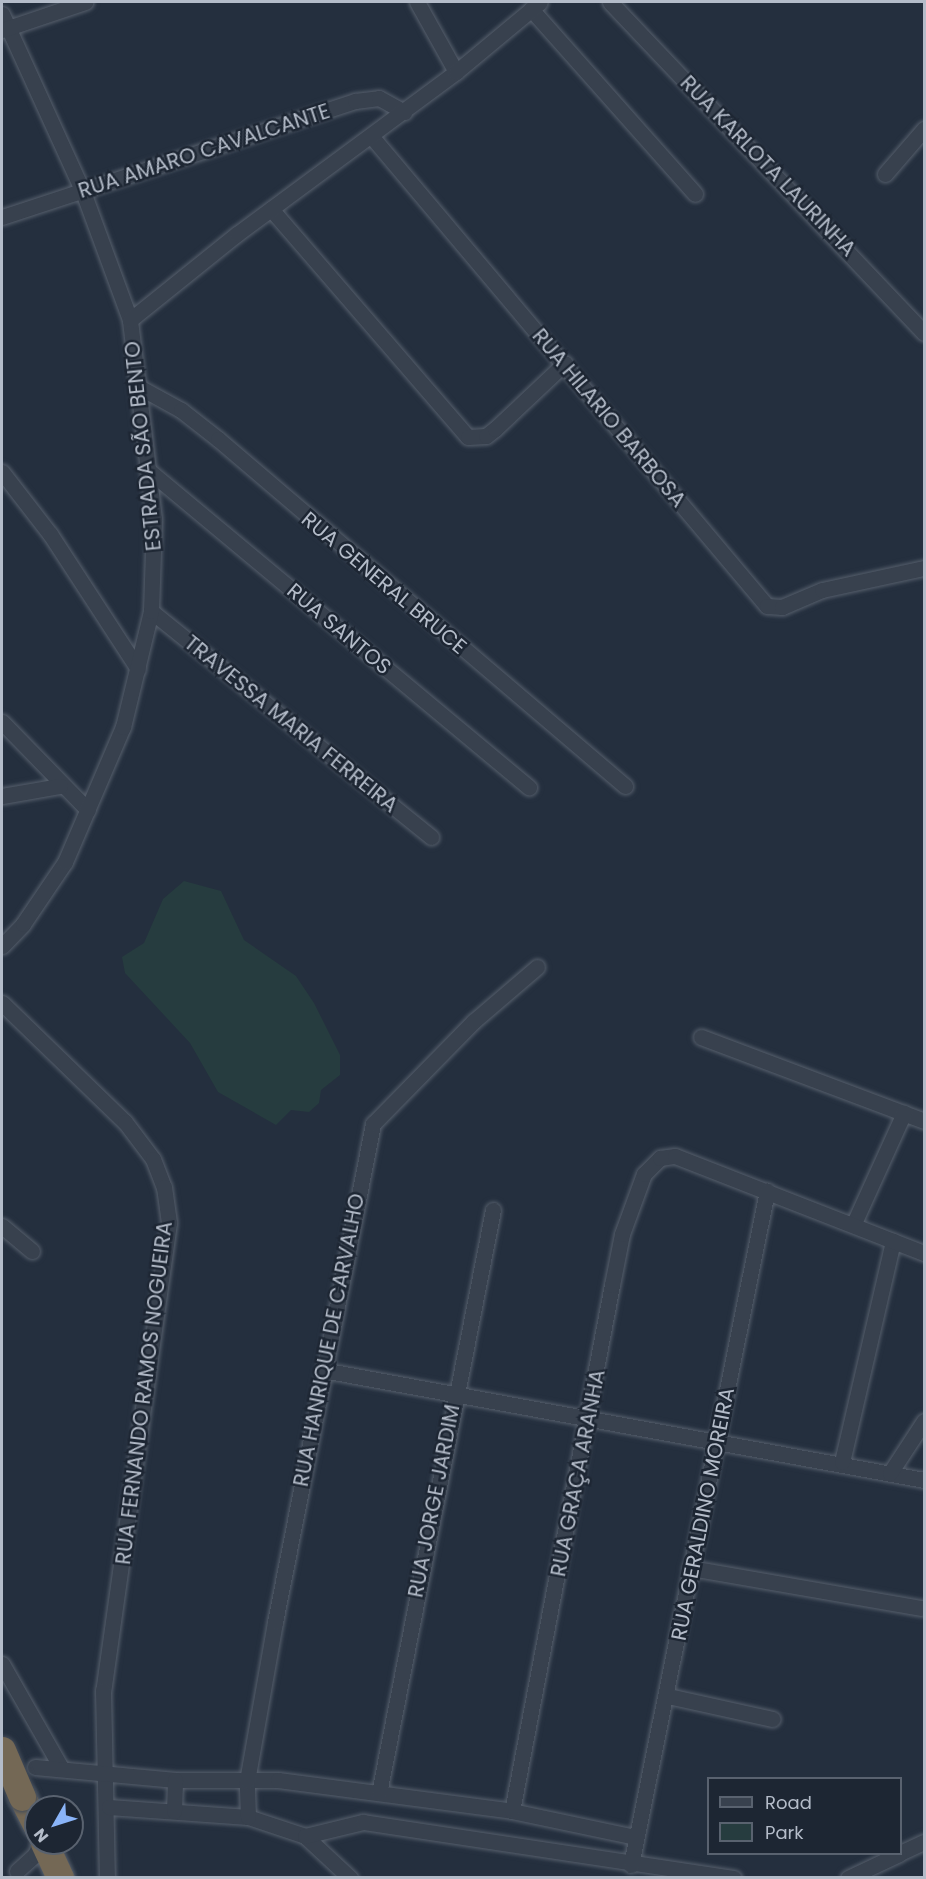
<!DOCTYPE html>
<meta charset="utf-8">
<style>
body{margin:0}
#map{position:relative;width:926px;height:1879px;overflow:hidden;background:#242f3e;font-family:Poppins,sans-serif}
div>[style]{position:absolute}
.green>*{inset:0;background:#263c3f}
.roads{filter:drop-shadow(0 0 2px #565f6c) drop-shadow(0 0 2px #565f6c)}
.street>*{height:15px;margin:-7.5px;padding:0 7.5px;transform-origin:7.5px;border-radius:7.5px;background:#38414e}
.highway>*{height:27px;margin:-13.5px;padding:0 13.5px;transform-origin:13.5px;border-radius:13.5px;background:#746855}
.bridges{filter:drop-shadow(0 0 2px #434c59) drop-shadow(0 0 2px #434c59)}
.highway-bridge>*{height:27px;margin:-13.5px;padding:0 13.5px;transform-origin:13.5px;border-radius:13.5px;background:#746855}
span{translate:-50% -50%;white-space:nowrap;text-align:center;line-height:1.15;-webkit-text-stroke:5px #1d2633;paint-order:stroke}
.street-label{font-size:21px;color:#b4bcc9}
.frame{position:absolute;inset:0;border:3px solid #b4bcc9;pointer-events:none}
.legend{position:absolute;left:707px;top:1777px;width:195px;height:78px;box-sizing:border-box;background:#1d2633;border:2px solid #59626f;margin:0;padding:8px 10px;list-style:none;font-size:18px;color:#b4bcc9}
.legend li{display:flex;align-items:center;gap:12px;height:30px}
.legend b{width:30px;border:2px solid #59626f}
.north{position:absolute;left:24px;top:1795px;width:60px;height:60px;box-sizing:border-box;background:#1d2633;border:2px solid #59626f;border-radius:50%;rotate:231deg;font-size:16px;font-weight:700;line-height:24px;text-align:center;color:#b4bcc9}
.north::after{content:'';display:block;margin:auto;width:21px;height:27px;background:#8ab4f8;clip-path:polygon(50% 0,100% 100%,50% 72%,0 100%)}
</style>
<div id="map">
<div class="green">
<div style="clip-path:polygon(184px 881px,221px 891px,244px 940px,296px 976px,314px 1003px,340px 1055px,340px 1075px,321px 1090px,319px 1103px,309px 1112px,291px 1110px,276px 1125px,218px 1092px,190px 1043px,125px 973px,122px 957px,144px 943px,163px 899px)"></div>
</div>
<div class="roads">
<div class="street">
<div style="left:417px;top:2px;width:80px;rotate:60.9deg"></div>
<div style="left:610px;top:2px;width:456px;rotate:46.5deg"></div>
<div style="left:531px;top:9px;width:247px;rotate:48.4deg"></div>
<div style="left:2px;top:14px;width:196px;rotate:65.5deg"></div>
<div style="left:83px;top:192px;width:136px;rotate:69.8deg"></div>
<div style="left:2px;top:30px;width:88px;rotate:-18.6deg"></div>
<div style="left:372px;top:137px;width:613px;rotate:49.9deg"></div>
<div style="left:767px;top:606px;width:15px;rotate:4deg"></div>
<div style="left:782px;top:607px;width:43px;rotate:-23deg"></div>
<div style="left:822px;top:590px;width:104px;rotate:-12.2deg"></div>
<div style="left:885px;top:174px;width:60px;rotate:-49.1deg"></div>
<div style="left:271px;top:209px;width:301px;rotate:49.2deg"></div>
<div style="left:468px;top:437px;width:18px;rotate:-3deg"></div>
<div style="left:486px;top:436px;width:11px;rotate:-38deg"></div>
<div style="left:495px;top:429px;width:96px;rotate:-43.3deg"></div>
<div style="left:2px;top:217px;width:372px;rotate:-18.2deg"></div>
<div style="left:355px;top:101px;width:24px;rotate:-7deg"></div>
<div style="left:379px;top:98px;width:29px;rotate:29deg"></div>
<div style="left:139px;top:387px;width:48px;rotate:28.7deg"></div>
<div style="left:181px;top:410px;width:47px;rotate:38.1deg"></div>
<div style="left:218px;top:439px;width:535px;rotate:40.45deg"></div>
<div style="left:148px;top:470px;width:496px;rotate:39.8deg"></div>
<div style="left:2px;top:472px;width:78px;rotate:52.3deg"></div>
<div style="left:50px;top:534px;width:161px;rotate:56.9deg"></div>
<div style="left:151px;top:611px;width:360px;rotate:38.9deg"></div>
<div style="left:2px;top:722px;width:123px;rotate:45.7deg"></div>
<div style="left:2px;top:796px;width:59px;rotate:-9.8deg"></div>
<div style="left:2px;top:946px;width:30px;rotate:-46deg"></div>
<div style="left:23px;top:924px;width:75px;rotate:-55.9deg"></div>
<div style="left:65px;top:862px;width:147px;rotate:-66.8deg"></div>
<div style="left:123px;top:727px;width:119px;rotate:-76.4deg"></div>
<div style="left:151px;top:611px;width:92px;rotate:-88.1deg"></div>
<div style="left:154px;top:519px;width:200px;rotate:-96.9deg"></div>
<div style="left:130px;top:320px;width:137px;rotate:-38.8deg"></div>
<div style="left:237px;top:234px;width:272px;rotate:-36.5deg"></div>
<div style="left:456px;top:72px;width:109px;rotate:-39.8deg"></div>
<div style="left:2px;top:1003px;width:171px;rotate:44.1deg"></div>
<div style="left:125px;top:1122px;width:46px;rotate:52.9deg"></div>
<div style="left:153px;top:1159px;width:30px;rotate:69deg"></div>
<div style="left:164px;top:1187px;width:36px;rotate:82deg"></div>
<div style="left:169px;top:1223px;width:472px;rotate:98deg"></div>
<div style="left:103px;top:1690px;width:188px;rotate:88.8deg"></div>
<div style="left:701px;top:1037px;width:238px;rotate:20.6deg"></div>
<div style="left:854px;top:1223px;width:121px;rotate:-65.6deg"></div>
<div style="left:2px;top:1226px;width:39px;rotate:40deg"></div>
<div style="left:328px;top:1371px;width:606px;rotate:10.36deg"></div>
<div style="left:842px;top:1462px;width:227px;rotate:-77deg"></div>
<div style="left:890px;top:1473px;width:62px;rotate:-56.8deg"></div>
<div style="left:690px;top:1568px;width:235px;rotate:9.8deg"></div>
<div style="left:2px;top:1664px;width:121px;rotate:60.3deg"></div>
<div style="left:668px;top:1696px;width:107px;rotate:12.4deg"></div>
<div style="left:35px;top:1767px;width:141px;rotate:5.3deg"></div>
<div style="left:175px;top:1780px;width:103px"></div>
<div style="left:278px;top:1780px;width:236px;rotate:7.5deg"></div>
<div style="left:512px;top:1811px;width:126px;rotate:11.9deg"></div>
<div style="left:379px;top:1793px;width:594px;rotate:-78.94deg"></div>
<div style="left:109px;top:1807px;width:139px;rotate:4.1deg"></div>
<div style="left:248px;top:1817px;width:60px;rotate:18.4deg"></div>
<div style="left:305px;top:1836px;width:62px;rotate:43deg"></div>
<div style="left:174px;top:1811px;width:31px;rotate:-88deg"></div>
<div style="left:512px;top:1811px;width:535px;rotate:-79.24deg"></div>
<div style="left:612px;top:1285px;width:52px;rotate:-78.9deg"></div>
<div style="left:622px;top:1234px;width:64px;rotate:-69.9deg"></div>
<div style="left:644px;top:1174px;width:23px;rotate:-45deg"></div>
<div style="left:660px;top:1158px;width:15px;rotate:-8deg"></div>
<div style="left:675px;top:1156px;width:267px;rotate:21.3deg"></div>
<div style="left:248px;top:1817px;width:36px;rotate:-92deg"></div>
<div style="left:247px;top:1781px;width:161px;rotate:-80deg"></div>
<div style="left:275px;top:1622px;width:508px;rotate:-78.87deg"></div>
<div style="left:373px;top:1124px;width:144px;rotate:-45.6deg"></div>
<div style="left:474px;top:1021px;width:83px;rotate:-40.6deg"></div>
<div style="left:305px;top:1836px;width:60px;rotate:-13.6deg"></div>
<div style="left:363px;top:1822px;width:375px;rotate:8.6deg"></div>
<div style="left:900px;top:1853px;width:26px;rotate:-25deg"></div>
<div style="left:631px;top:1865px;width:688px;rotate:-78.59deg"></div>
<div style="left:17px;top:1871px;width:24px;rotate:-42deg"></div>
<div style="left:35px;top:1855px;width:13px;rotate:-67deg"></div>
<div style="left:848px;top:1878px;width:56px;rotate:-25.2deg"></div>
</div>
<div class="highway">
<div style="left:22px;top:1797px;width:31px;rotate:63deg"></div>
<div style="left:44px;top:1843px;width:38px;rotate:65deg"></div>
</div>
</div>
<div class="bridges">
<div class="highway-bridge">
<div style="left:2px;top:1750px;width:51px;rotate:66.9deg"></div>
</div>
</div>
<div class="street-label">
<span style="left:204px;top:151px;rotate:-18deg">RUA AMARO CAVALCANTE</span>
<span style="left:768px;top:166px;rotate:46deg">RUA KARLOTA LAURINHA</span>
<span style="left:609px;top:418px;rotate:50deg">RUA HILARIO BARBOSA</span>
<span style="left:143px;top:446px;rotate:-96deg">ESTRADA SÃO BENTO</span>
<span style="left:384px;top:583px;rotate:40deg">RUA GENERAL BRUCE</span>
<span style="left:339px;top:629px;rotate:40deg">RUA SANTOS</span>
<span style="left:291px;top:724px;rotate:39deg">TRAVESSA MARIA FERREIRA</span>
<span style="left:329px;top:1340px;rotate:-79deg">RUA HANRIQUE DE CARVALHO</span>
<span style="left:144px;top:1393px;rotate:-83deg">RUA FERNANDO RAMOS NOGUEIRA</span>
<span style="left:578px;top:1473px;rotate:-79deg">RUA GRAÇA ARANHA</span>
<span style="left:434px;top:1501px;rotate:-79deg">RUA JORGE JARDIM</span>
<span style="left:703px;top:1514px;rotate:-79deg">RUA GERALDINO MOREIRA</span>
</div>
<div class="frame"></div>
<ul class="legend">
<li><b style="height:8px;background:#38414e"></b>Road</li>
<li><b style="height:16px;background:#263c3f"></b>Park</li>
</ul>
<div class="north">N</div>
</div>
